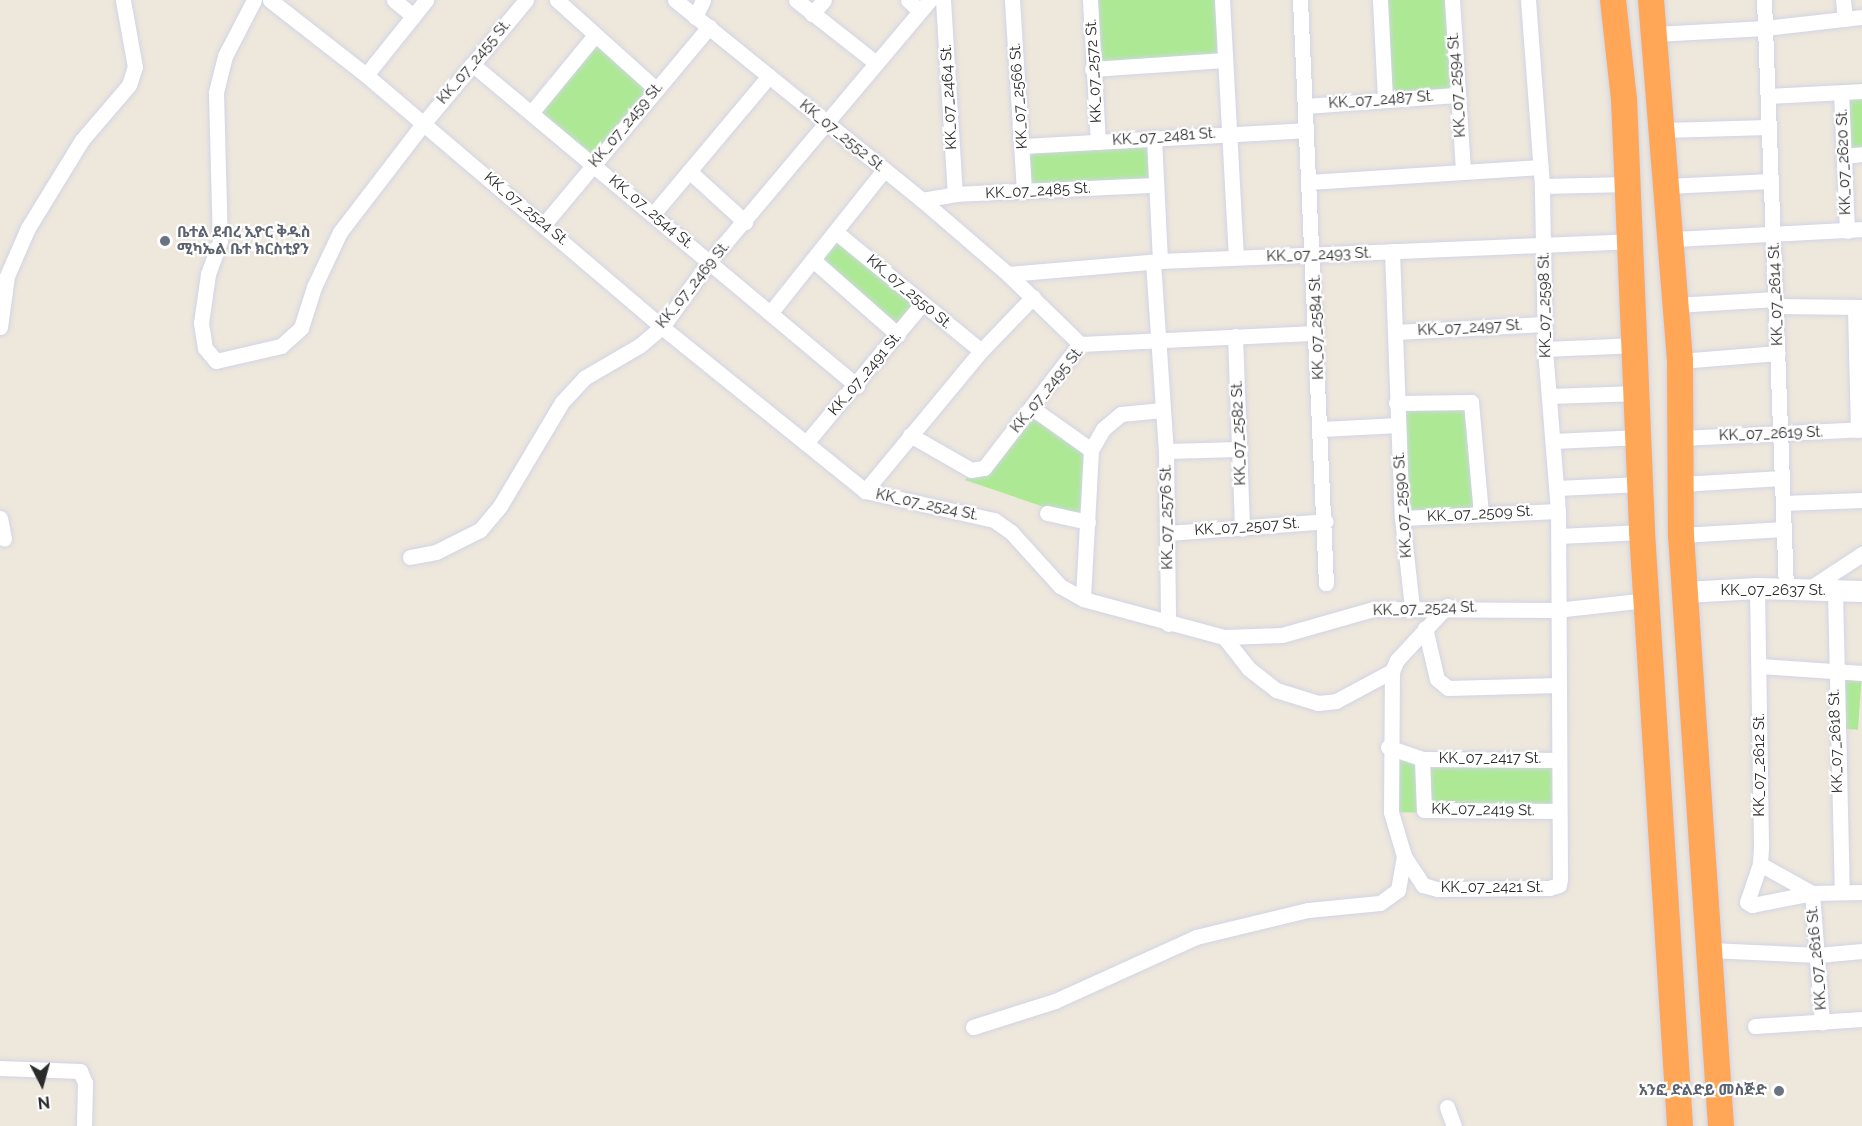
<!DOCTYPE html>
<meta charset="utf-8">
<style>
body{margin:0}
#map{position:relative;width:1862px;height:1126px;overflow:hidden;background:#eee7dc;font-family:Raleway,"Noto Sans Ethiopic",sans-serif}
div>[style]{position:absolute}
.green>*{inset:0;background:#ade995;transform-origin:0 0}
.roads{filter:drop-shadow(0 0 2px #d1d4e5) drop-shadow(0 0 2px #d1d4e5)}
.street>*{height:15px;margin:-7.5px;padding:0 7.5px;transform-origin:7.5px;border-radius:7.5px;background:#fff}
.secondary>*{height:21px;margin:-10.5px;padding:0 10.5px;transform-origin:10.5px;border-radius:10.5px;background:#fff}
.highway>*{height:26px;margin:-13px;padding:0 13px;transform-origin:13px;border-radius:13px;background:#ffa756}
.dots>*{width:16px;height:16px;translate:-50% -50%;box-sizing:border-box;border:3px solid #fff;border-radius:50%}
span{translate:-50% -50%;white-space:nowrap;text-align:center;line-height:1.15;-webkit-text-stroke:4.5px #fff;paint-order:stroke}
.street-label{font-size:15px;color:#2b2b2b}
.worship-label{font-size:15px;color:#5b616d;font-weight:700}
.left{translate:0 -50%;text-align:left}
.right{translate:-100% -50%;text-align:right}
.north{position:absolute;left:12px;top:1054px;width:60px;height:60px;-webkit-text-stroke:4px #fff;paint-order:stroke;rotate:174deg;font-size:16px;font-weight:700;line-height:24px;text-align:center;color:#2b2b2b}
.north::after{content:'';display:block;margin:auto;width:21px;height:27px;background:#2b2b2b;clip-path:polygon(50% 0,100% 100%,50% 72%,0 100%)}
</style>
<div id="map">
<div class="green">
<div style="left:1090px;top:0;width:132px;height:69px"></div>
<div style="left:1380px;top:0;width:72px;height:99px"></div>
<div style="left:595px;top:35px;width:81px;height:101px;rotate:42deg"></div>
<div style="clip-path:polygon(1862px 83px,1862px 150px,1837px 152px,1833px 85px)"></div>
<div style="left:1154px;top:138px;width:47px;height:132px;rotate:90deg"></div>
<div style="left:837px;top:233px;width:111px;height:36px;rotate:40deg"></div>
<div style="left:1465px;top:400px;width:114px;height:69px;rotate:82deg"></div>
<div style="clip-path:polygon(1032px 408px,1091px 450px,1088px 522px,965px 480px)"></div>
<div style="left:1834px;top:671px;width:28px;height:57px;rotate:4deg"></div>
<div style="left:1388px;top:757px;width:171px;height:55px;rotate:1deg"></div>
</div>
<div class="roads">
<div class="street">
<div style="left:254px;top:0;width:63px;rotate:117.4deg"></div>
<div style="left:225px;top:56px;width:38px;rotate:104deg"></div>
<div style="left:216px;top:93px;width:148px;rotate:88.5deg"></div>
<div style="left:220px;top:241px;width:35px;rotate:110deg"></div>
<div style="left:208px;top:274px;width:49px;rotate:98.1deg"></div>
<div style="left:201px;top:323px;width:25px;rotate:81deg"></div>
<div style="left:205px;top:348px;width:17px;rotate:50deg"></div>
<div style="left:216px;top:361px;width:67px;rotate:-13deg"></div>
<div style="left:281px;top:346px;width:27px;rotate:-42deg"></div>
<div style="left:301px;top:328px;width:43px;rotate:-72.4deg"></div>
<div style="left:314px;top:287px;width:61px;rotate:-64.7deg"></div>
<div style="left:340px;top:232px;width:136px;rotate:-52.5deg"></div>
<div style="left:423px;top:124px;width:161px;rotate:-50.3deg"></div>
<div style="left:270px;top:0;width:122px;rotate:38deg"></div>
<div style="left:366px;top:75px;width:389px;rotate:40.4deg"></div>
<div style="left:662px;top:327px;width:261px;rotate:38.9deg"></div>
<div style="left:865px;top:491px;width:132px;rotate:12.7deg"></div>
<div style="left:994px;top:520px;width:21px;rotate:35deg"></div>
<div style="left:1011px;top:532px;width:73px;rotate:47.8deg"></div>
<div style="left:1060px;top:586px;width:26px;rotate:29deg"></div>
<div style="left:1083px;top:599px;width:146px;rotate:15.1deg"></div>
<div style="left:1224px;top:637px;width:58px;rotate:-2deg"></div>
<div style="left:1282px;top:635px;width:95px;rotate:-15.9deg"></div>
<div style="left:1373px;top:609px;width:183px;rotate:0.3deg"></div>
<div style="left:1556px;top:610px;width:92px;rotate:-6.3deg"></div>
<div style="left:394px;top:0;width:25px;rotate:40deg"></div>
<div style="left:557px;top:0;width:133px;rotate:42deg"></div>
<div style="left:675px;top:0;width:318px;rotate:39deg"></div>
<div style="left:922px;top:200px;width:113px;rotate:40.7deg"></div>
<div style="left:1008px;top:274px;width:100px;rotate:44.2deg"></div>
<div style="left:796px;top:0;width:102px;rotate:38.2deg"></div>
<div style="left:908px;top:0;width:16px;rotate:43deg"></div>
<div style="left:943px;top:0;width:194px;rotate:86.5deg"></div>
<div style="left:1012px;top:0;width:192px;rotate:86.4deg"></div>
<div style="left:1090px;top:0;width:142px;rotate:86.8deg"></div>
<div style="left:1222px;top:0;width:257px;rotate:86.9deg"></div>
<div style="left:1300px;top:0;width:584px;rotate:87.45deg"></div>
<div style="left:1380px;top:0;width:99px;rotate:87.1deg"></div>
<div style="left:1452px;top:0;width:169px;rotate:86.3deg"></div>
<div style="left:1764px;top:0;width:589px;rotate:87.86deg"></div>
<div style="left:1843px;top:0;width:19px;rotate:84deg"></div>
<div style="left:812px;top:14px;width:18px;rotate:-49deg"></div>
<div style="left:695px;top:17px;width:19px;rotate:-65deg"></div>
<div style="left:1655px;top:34px;width:110px;rotate:-3.1deg"></div>
<div style="left:1765px;top:28px;width:98px;rotate:-6.5deg"></div>
<div style="left:472px;top:64px;width:502px;rotate:39.91deg"></div>
<div style="left:1092px;top:69px;width:133px;rotate:-3.9deg"></div>
<div style="left:366px;top:75px;width:96px;rotate:-51.3deg"></div>
<div style="left:1841px;top:93px;width:138px;rotate:87.5deg"></div>
<div style="left:1768px;top:96px;width:94px;rotate:-3deg"></div>
<div style="left:1306px;top:106px;width:150px;rotate:-4.2deg"></div>
<div style="left:531px;top:113px;width:101px;rotate:-50.6deg"></div>
<div style="left:1664px;top:130px;width:104px;rotate:-1.7deg"></div>
<div style="left:1154px;top:138px;width:123px;rotate:87.2deg"></div>
<div style="left:1022px;top:146px;width:284px;rotate:-3.2deg"></div>
<div style="left:1844px;top:156px;width:18px;rotate:-6deg"></div>
<div style="left:689px;top:171px;width:76px;rotate:42.3deg"></div>
<div style="left:1309px;top:182px;width:232px;rotate:-3.7deg"></div>
<div style="left:1542px;top:186px;width:86px;rotate:-1.3deg"></div>
<div style="left:1667px;top:186px;width:104px;rotate:-2.8deg"></div>
<div style="left:922px;top:200px;width:34px;rotate:-10deg"></div>
<div style="left:955px;top:194px;width:199px;rotate:-2.6deg"></div>
<div style="left:654px;top:213px;width:179px;rotate:-50deg"></div>
<div style="left:545px;top:223px;width:256px;rotate:-50.1deg"></div>
<div style="left:837px;top:233px;width:186px;rotate:39.3deg"></div>
<div style="left:1672px;top:239px;width:190px;rotate:-3deg"></div>
<div style="left:1392px;top:251px;width:267px;rotate:87.9deg"></div>
<div style="left:1402px;top:518px;width:90px;rotate:83.6deg"></div>
<div style="left:813px;top:260px;width:113px;rotate:41.4deg"></div>
<div style="left:1153px;top:262px;width:189px;rotate:86.1deg"></div>
<div style="left:1166px;top:451px;width:173px;rotate:89.3deg"></div>
<div style="left:1008px;top:274px;width:153px;rotate:-4.9deg"></div>
<div style="left:1160px;top:261px;width:470px;rotate:-2.4deg"></div>
<div style="left:1675px;top:305px;width:101px;rotate:-3.4deg"></div>
<div style="left:1776px;top:306px;width:86px;rotate:0.7deg"></div>
<div style="left:1855px;top:308px;width:122px;rotate:88.6deg"></div>
<div style="left:771px;top:312px;width:181px;rotate:-51.5deg"></div>
<div style="left:0;top:327px;width:51px;rotate:-82.2deg"></div>
<div style="left:7px;top:276px;width:52px;rotate:-66.4deg"></div>
<div style="left:28px;top:228px;width:103px;rotate:-58.5deg"></div>
<div style="left:82px;top:140px;width:72px;rotate:-49.5deg"></div>
<div style="left:129px;top:85px;width:19px;rotate:-72deg"></div>
<div style="left:135px;top:67px;width:68px;rotate:-100.2deg"></div>
<div style="left:1396px;top:332px;width:148px;rotate:-3.1deg"></div>
<div style="left:1235px;top:336px;width:193px;rotate:87.9deg"></div>
<div style="left:1080px;top:344px;width:236px;rotate:-2.7deg"></div>
<div style="left:1545px;top:349px;width:90px;rotate:-2.5deg"></div>
<div style="left:1680px;top:361px;width:98px;rotate:-4.7deg"></div>
<div style="left:1549px;top:396px;width:90px;rotate:-1.9deg"></div>
<div style="left:1396px;top:403px;width:75px;rotate:-0.8deg"></div>
<div style="left:1471px;top:402px;width:111px;rotate:84.9deg"></div>
<div style="left:1032px;top:408px;width:72px;rotate:35.4deg"></div>
<div style="left:1091px;top:450px;width:149px;rotate:93.1deg"></div>
<div style="left:1322px;top:429px;width:76px;rotate:-3deg"></div>
<div style="left:910px;top:435px;width:70px;rotate:29.8deg"></div>
<div style="left:971px;top:470px;width:13px;rotate:-9deg"></div>
<div style="left:984px;top:468px;width:157px;rotate:-52.3deg"></div>
<div style="left:1681px;top:438px;width:181px;rotate:-2.8deg"></div>
<div style="left:1553px;top:441px;width:87px;rotate:-2.6deg"></div>
<div style="left:806px;top:443px;width:181px;rotate:-50.2deg"></div>
<div style="left:1091px;top:450px;width:24px;rotate:-60deg"></div>
<div style="left:1103px;top:429px;width:23px;rotate:-40deg"></div>
<div style="left:1121px;top:414px;width:41px;rotate:-5.6deg"></div>
<div style="left:1166px;top:451px;width:74px;rotate:-1.5deg"></div>
<div style="left:1681px;top:484px;width:101px;rotate:-3.4deg"></div>
<div style="left:1557px;top:488px;width:84px;rotate:-2.7deg"></div>
<div style="left:865px;top:491px;width:182px;rotate:-50.4deg"></div>
<div style="left:981px;top:351px;width:75px;rotate:-46.1deg"></div>
<div style="left:1783px;top:503px;width:79px;rotate:-2.2deg"></div>
<div style="left:1047px;top:513px;width:42px;rotate:12.4deg"></div>
<div style="left:0;top:518px;width:21px;rotate:79deg"></div>
<div style="left:1402px;top:518px;width:156px;rotate:-2.6deg"></div>
<div style="left:1168px;top:533px;width:158px;rotate:-4.3deg"></div>
<div style="left:1681px;top:535px;width:103px;rotate:-3.3deg"></div>
<div style="left:1559px;top:536px;width:83px;rotate:-2.8deg"></div>
<div style="left:410px;top:557px;width:26px;rotate:-11deg"></div>
<div style="left:436px;top:552px;width:49px;rotate:-26.6deg"></div>
<div style="left:480px;top:530px;width:31px;rotate:-50deg"></div>
<div style="left:500px;top:506px;width:121px;rotate:-59.2deg"></div>
<div style="left:562px;top:402px;width:33px;rotate:-47deg"></div>
<div style="left:584px;top:378px;width:64px;rotate:-30.2deg"></div>
<div style="left:639px;top:346px;width:30px;rotate:-40deg"></div>
<div style="left:662px;top:327px;width:80px;rotate:-54.1deg"></div>
<div style="left:709px;top:262px;width:343px;rotate:-49.9deg"></div>
<div style="left:1757px;top:588px;width:260px;rotate:89.1deg"></div>
<div style="left:1761px;top:848px;width:16px;rotate:94deg"></div>
<div style="left:1760px;top:864px;width:40px;rotate:108.9deg"></div>
<div style="left:1747px;top:902px;width:6px;rotate:31deg"></div>
<div style="left:1752px;top:905px;width:61px;rotate:-11.3deg"></div>
<div style="left:1812px;top:893px;width:50px;rotate:-1.1deg"></div>
<div style="left:1807px;top:590px;width:66px;rotate:-33.2deg"></div>
<div style="left:1835px;top:591px;width:301px;rotate:88.7deg"></div>
<div style="left:1425px;top:628px;width:52px;rotate:76.8deg"></div>
<div style="left:1437px;top:679px;width:14px;rotate:39deg"></div>
<div style="left:1448px;top:688px;width:111px;rotate:-1.5deg"></div>
<div style="left:1224px;top:637px;width:39px;rotate:52deg"></div>
<div style="left:1248px;top:668px;width:36px;rotate:38deg"></div>
<div style="left:1276px;top:690px;width:44px;rotate:17.2deg"></div>
<div style="left:1318px;top:703px;width:18px;rotate:-6deg"></div>
<div style="left:1336px;top:701px;width:64px;rotate:-28.2deg"></div>
<div style="left:1760px;top:666px;width:102px;rotate:3.9deg"></div>
<div style="left:1388px;top:747px;width:36px;rotate:19deg"></div>
<div style="left:1422px;top:759px;width:137px;rotate:0.4deg"></div>
<div style="left:1422px;top:759px;width:51px;rotate:87.8deg"></div>
<div style="left:1424px;top:810px;width:134px;rotate:0.4deg"></div>
<div style="left:1404px;top:856px;width:35px;rotate:57deg"></div>
<div style="left:1423px;top:885px;width:15px;rotate:16deg"></div>
<div style="left:1437px;top:889px;width:112px;rotate:-0.5deg"></div>
<div style="left:1549px;top:888px;width:10px;rotate:-17deg"></div>
<div style="left:1559px;top:885px;width:6px;rotate:-81deg"></div>
<div style="left:1560px;top:879px;width:368px;rotate:-90.3deg"></div>
<div style="left:1558px;top:511px;width:163px;rotate:-94.6deg"></div>
<div style="left:1545px;top:349px;width:163px;rotate:-91.1deg"></div>
<div style="left:1542px;top:186px;width:187px;rotate:-94.3deg"></div>
<div style="left:1760px;top:864px;width:60px;rotate:29.1deg"></div>
<div style="left:1812px;top:893px;width:130px;rotate:85.6deg"></div>
<div style="left:1710px;top:950px;width:108px;rotate:2.7deg"></div>
<div style="left:1818px;top:955px;width:44px;rotate:-5.2deg"></div>
<div style="left:1755px;top:1026px;width:107px;rotate:-3.7deg"></div>
<div style="left:973px;top:1027px;width:86px;rotate:-17.6deg"></div>
<div style="left:1055px;top:1001px;width:155px;rotate:-24.4deg"></div>
<div style="left:1196px;top:937px;width:115px;rotate:-13.6deg"></div>
<div style="left:1308px;top:910px;width:72px;rotate:-5.6deg"></div>
<div style="left:1380px;top:903px;width:22px;rotate:-36deg"></div>
<div style="left:1398px;top:890px;width:35px;rotate:-80deg"></div>
<div style="left:1404px;top:856px;width:46px;rotate:-106.5deg"></div>
<div style="left:1391px;top:812px;width:141px;rotate:-89.6deg"></div>
<div style="left:1392px;top:671px;width:12px;rotate:-66deg"></div>
<div style="left:1397px;top:660px;width:74px;rotate:-47.2deg"></div>
<div style="left:0;top:1068px;width:80px;rotate:2.1deg"></div>
<div style="left:80px;top:1071px;width:13px;rotate:67deg"></div>
<div style="left:85px;top:1083px;width:43px;rotate:91.3deg"></div>
<div style="left:1447px;top:1107px;width:20px;rotate:70deg"></div>
</div>
<div class="secondary">
<div style="left:1685px;top:592px;width:72px;rotate:-3.2deg"></div>
<div style="left:1757px;top:588px;width:105px;rotate:1.6deg"></div>
</div>
<div class="highway">
<div style="left:1613px;top:0;width:100px;rotate:83.7deg"></div>
<div style="left:1624px;top:99px;width:433px;rotate:87.6deg"></div>
<div style="left:1642px;top:532px;width:595px;rotate:86.34deg"></div>
<div style="left:1651px;top:0;width:362px;rotate:85.4deg"></div>
<div style="left:1680px;top:361px;width:174px;rotate:89.7deg"></div>
<div style="left:1681px;top:535px;width:592px;rotate:86.13deg"></div>
</div>
</div>
<div class="dots">
<div style="left:165px;top:241px;background:#6b7280"></div>
<div style="left:1779px;top:1091px;background:#6b7280"></div>
</div>
<div class="street-label">
<span style="left:474px;top:62px;rotate:-50deg">KK_07_2455 St.</span>
<span style="left:1094px;top:71px;rotate:-93deg">KK_07_2572 St.</span>
<span style="left:1457px;top:85px;rotate:-94deg">KK_07_2594 St.</span>
<span style="left:1019px;top:96px;rotate:-94deg">KK_07_2566 St.</span>
<span style="left:949px;top:97px;rotate:-93deg">KK_07_2464 St.</span>
<span style="left:1381px;top:100px;rotate:-4deg">KK_07_2487 St.</span>
<span style="left:626px;top:125px;rotate:-50deg">KK_07_2459 St.</span>
<span style="left:842px;top:136px;rotate:39deg">KK_07_2552 St.</span>
<span style="left:1164px;top:137px;rotate:-4deg">KK_07_2481 St.</span>
<span style="left:1844px;top:162px;rotate:-92deg">KK_07_2620 St.</span>
<span style="left:1038px;top:191px;rotate:-3deg">KK_07_2485 St.</span>
<span style="left:526px;top:209px;rotate:40deg">KK_07_2524 St.</span>
<span style="left:651px;top:212px;rotate:40deg">KK_07_2544 St.</span>
<span style="left:1319px;top:255px;rotate:-2deg">KK_07_2493 St.</span>
<span style="left:693px;top:285px;rotate:-51deg">KK_07_2469 St.</span>
<span style="left:909px;top:292px;rotate:40deg">KK_07_2550 St.</span>
<span style="left:1776px;top:294px;rotate:-92deg">KK_07_2614 St.</span>
<span style="left:1545px;top:305px;rotate:-91deg">KK_07_2598 St.</span>
<span style="left:1317px;top:327px;rotate:-92deg">KK_07_2584 St.</span>
<span style="left:1470px;top:328px;rotate:-3deg">KK_07_2497 St.</span>
<span style="left:865px;top:374px;rotate:-50deg">KK_07_2491 St.</span>
<span style="left:1047px;top:390px;rotate:-51deg">KK_07_2495 St.</span>
<span style="left:1239px;top:433px;rotate:-92deg">KK_07_2582 St.</span>
<span style="left:1771px;top:434px;rotate:-2deg">KK_07_2619 St.</span>
<span style="left:927px;top:505px;rotate:12deg">KK_07_2524 St.</span>
<span style="left:1403px;top:505px;rotate:-94deg">KK_07_2590 St.</span>
<span style="left:1480px;top:514px;rotate:-3deg">KK_07_2509 St.</span>
<span style="left:1167px;top:517px;rotate:-91deg">KK_07_2576 St.</span>
<span style="left:1247px;top:527px;rotate:-4deg">KK_07_2507 St.</span>
<span style="left:1773px;top:591px">KK_07_2637 St.</span>
<span style="left:1425px;top:609px;rotate:-2deg">KK_07_2524 St.</span>
<span style="left:1836px;top:741px;rotate:-92deg">KK_07_2618 St.</span>
<span style="left:1490px;top:759px">KK_07_2417 St.</span>
<span style="left:1760px;top:765px;rotate:-90deg">KK_07_2612 St.</span>
<span style="left:1483px;top:810px;rotate:1deg">KK_07_2419 St.</span>
<span style="left:1492px;top:888px">KK_07_2421 St.</span>
<span style="left:1817px;top:958px;rotate:-95deg">KK_07_2616 St.</span>
</div>
<div class="worship-label">
<span class="left" style="left:177px;top:241px">ቤተል ደብረ ኢዮር ቅዱስ<br>ሚካኤል ቤተ ክርስቲያን</span>
<span class="right" style="left:1767px;top:1091px">አንፎ ድልድይ መስጅድ</span>
</div>
<div class="north">N</div>
</div>
